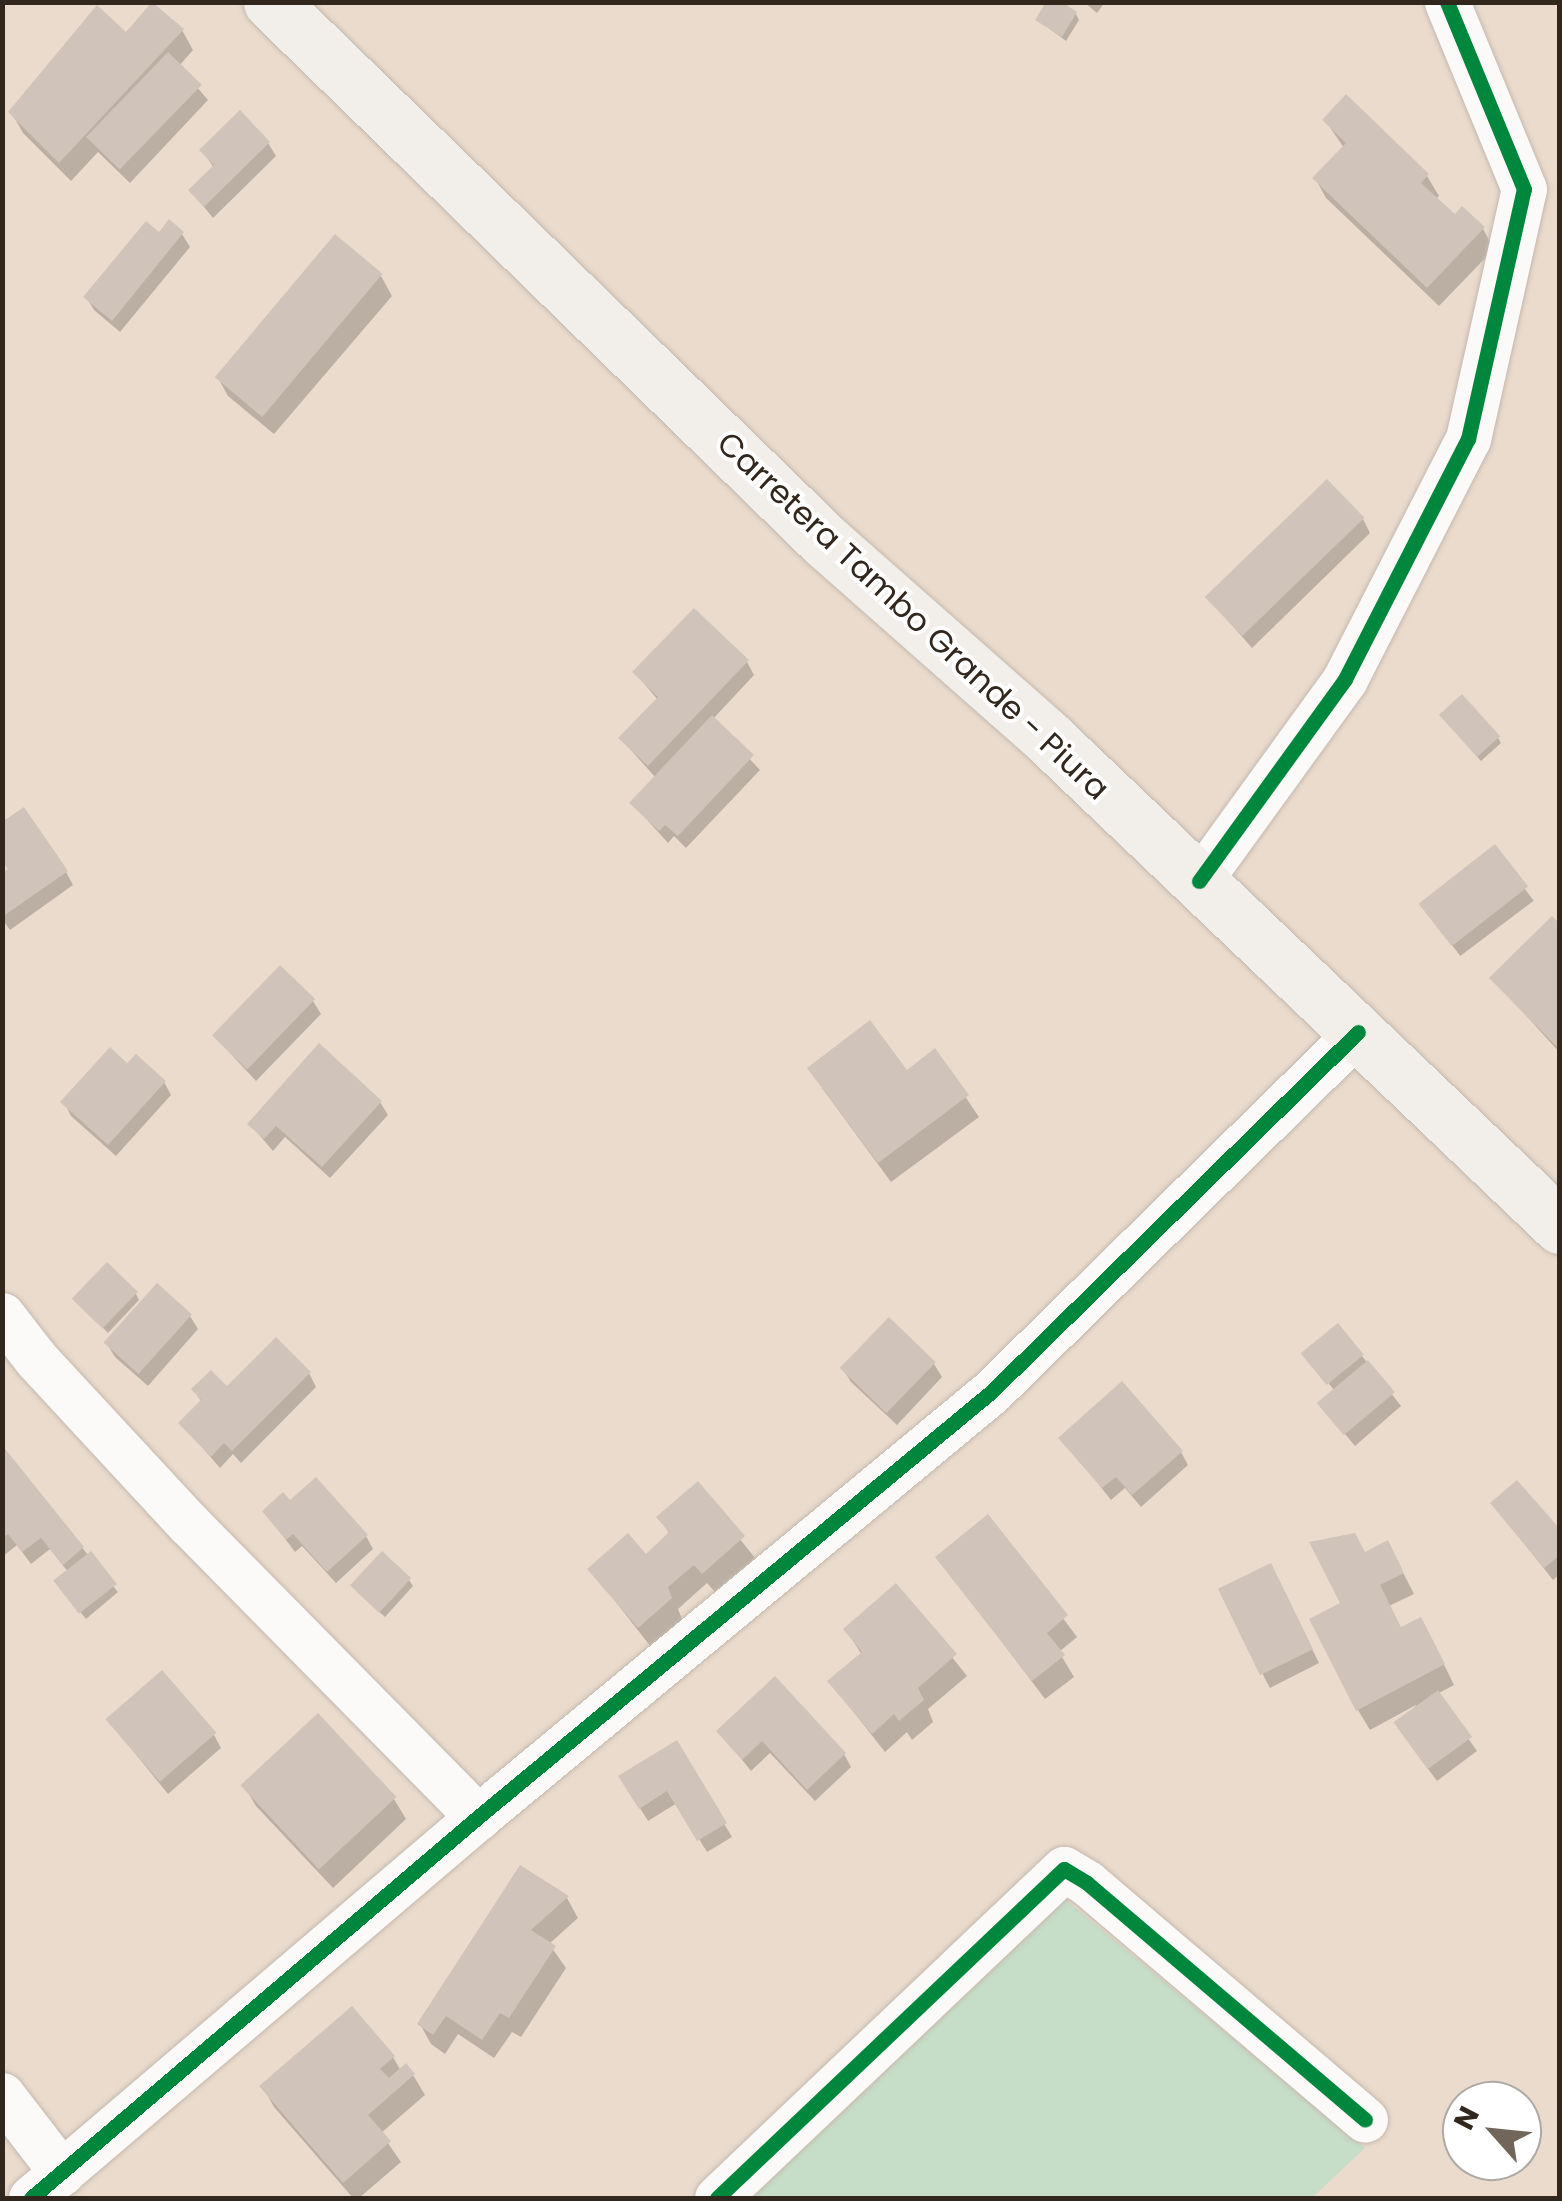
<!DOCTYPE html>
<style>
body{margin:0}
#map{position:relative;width:1562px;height:2201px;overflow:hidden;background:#eadbcd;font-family:Poppins,sans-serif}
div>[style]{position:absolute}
.green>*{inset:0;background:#c6ddc8}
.shadow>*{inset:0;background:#0003;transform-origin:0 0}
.building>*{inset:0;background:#d0c3b9;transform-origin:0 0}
.roads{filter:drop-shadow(0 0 2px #c4b9ae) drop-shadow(0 0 2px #c4b9ae)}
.street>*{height:45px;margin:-22.5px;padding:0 22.5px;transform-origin:22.5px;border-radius:22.5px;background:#fcfaf8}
.secondary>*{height:55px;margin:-27.5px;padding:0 27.5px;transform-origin:27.5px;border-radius:27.5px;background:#f2eeea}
.cycleway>*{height:15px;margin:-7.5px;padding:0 7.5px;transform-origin:7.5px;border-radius:7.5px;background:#00873e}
span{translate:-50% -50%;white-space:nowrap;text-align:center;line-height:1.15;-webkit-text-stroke:8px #fff;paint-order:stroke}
.street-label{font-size:32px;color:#31271d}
.frame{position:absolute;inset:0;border:5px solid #31271d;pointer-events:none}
.north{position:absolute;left:1442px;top:2081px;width:100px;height:100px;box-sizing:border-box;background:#fff;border:2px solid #ada9a5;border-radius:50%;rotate:297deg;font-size:28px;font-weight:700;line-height:40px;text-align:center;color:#31271d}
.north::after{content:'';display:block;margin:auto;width:35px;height:45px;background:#72665b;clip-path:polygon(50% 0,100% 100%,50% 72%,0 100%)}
</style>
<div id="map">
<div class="green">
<div style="clip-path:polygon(1066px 1900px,1365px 2148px,1312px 2198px,752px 2198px)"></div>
</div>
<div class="shadow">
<div style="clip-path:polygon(1084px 2px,1105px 2px,1097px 13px)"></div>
<div style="clip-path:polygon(1076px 14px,1079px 20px,1066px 41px,1038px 20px)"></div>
<div style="clip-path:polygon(182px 30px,193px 50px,179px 66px,208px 100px,130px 183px,98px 152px,71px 181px,23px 133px,11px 112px,126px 35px)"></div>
<div style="clip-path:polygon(1325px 120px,1427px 176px,1439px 196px,1435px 200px,1455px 218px,1483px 229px,1494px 249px,1439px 306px,1326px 198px,1315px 178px,1344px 148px)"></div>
<div style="clip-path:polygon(268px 143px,276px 156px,213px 218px,191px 191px,214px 168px,202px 150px)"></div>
<div style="clip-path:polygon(182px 234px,190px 247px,120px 332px,94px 310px,86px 297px,160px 236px)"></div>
<div style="clip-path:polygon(381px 276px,392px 296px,274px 434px,228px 396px,217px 376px)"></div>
<div style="clip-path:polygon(1363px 519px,1370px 533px,1252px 648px,1209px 599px)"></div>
<div style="clip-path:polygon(747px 662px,754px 675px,713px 719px,760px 770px,686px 848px,674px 836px,668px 843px,632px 803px,656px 778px,621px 739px,658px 700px,635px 673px)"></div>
<div style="clip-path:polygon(1446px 721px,1498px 738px,1501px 743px,1481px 761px)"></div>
<div style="left:1494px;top:848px;width:66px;height:92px;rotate:53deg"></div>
<div style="clip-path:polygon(66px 872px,73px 885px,10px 930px,2px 919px,2px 876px)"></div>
<div style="clip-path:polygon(1560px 928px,1560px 1053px,1492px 978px)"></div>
<div style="clip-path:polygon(313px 1001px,321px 1014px,256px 1081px,215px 1037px)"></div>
<div style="clip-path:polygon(935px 1052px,979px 1117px,891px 1182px,822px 1088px,906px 1073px)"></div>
<div style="clip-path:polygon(127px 1066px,164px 1082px,171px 1095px,116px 1156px,71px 1116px,64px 1102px)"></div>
<div style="clip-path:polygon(380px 1102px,388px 1115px,330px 1178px,285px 1137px,273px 1151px,250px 1124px)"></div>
<div style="clip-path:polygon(136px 1294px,139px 1300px,108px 1333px,75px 1299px)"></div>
<div style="clip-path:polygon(190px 1316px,198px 1329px,148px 1386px,115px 1357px,107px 1344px)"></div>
<div style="clip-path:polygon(1362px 1356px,1401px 1406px,1355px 1446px,1320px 1404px,1335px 1391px,1309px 1360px)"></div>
<div style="clip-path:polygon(934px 1364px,942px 1377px,897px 1425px,851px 1382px,843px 1369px)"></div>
<div style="clip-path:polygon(309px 1373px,316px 1387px,241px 1463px,233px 1454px,220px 1468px,181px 1423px,202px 1403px,194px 1390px,227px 1390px)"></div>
<div style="clip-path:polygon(1062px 1438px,1181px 1452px,1188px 1465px,1141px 1507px,1125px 1488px,1111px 1500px)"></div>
<div style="clip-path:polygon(3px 1450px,118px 1592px,86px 1619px,61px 1588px,69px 1573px,50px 1549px,31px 1564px,17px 1545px,2px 1557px)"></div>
<div style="clip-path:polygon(697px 1485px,755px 1558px,715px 1592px,707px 1583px,678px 1609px,682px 1619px,651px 1647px,590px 1569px,645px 1557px,670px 1535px,660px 1518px)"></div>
<div style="clip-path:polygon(290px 1504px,366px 1536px,373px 1549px,336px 1583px,302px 1546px,295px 1552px,265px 1512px)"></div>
<div style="clip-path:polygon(1493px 1504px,1560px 1533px,1560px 1574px,1553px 1580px)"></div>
<div style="clip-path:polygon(988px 1518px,1077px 1637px,1059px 1652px,1074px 1677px,1045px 1699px,938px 1557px)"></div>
<div style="clip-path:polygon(1365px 1555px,1398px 1563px,1414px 1594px,1389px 1606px,1401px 1630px,1432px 1640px,1454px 1685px,1437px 1694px,1477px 1751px,1437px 1781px,1404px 1736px,1416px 1705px,1370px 1730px,1358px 1710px,1344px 1604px)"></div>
<div style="clip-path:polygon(1277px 1579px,1319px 1663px,1270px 1688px,1263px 1675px)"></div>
<div style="clip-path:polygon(409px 1580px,413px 1586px,385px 1617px,357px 1592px)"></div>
<div style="clip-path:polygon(896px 1587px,967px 1676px,928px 1709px,933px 1722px,912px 1740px,907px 1732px,885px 1752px,830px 1682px,862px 1655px,846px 1630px)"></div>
<div style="clip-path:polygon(318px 1717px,394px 1799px,406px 1819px,333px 1888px,256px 1806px,244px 1786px)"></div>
<div style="clip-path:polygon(108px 1720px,214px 1735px,221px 1748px,168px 1794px)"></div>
<div style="clip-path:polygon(719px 1731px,844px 1754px,851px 1767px,815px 1801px,770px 1753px,751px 1771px)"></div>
<div style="clip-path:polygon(676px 1743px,732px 1837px,707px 1852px,677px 1803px,648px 1821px,621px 1777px)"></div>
<div style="clip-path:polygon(521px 1868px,567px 1898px,578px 1918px,549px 1944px,566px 1968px,521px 2037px,512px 2032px,494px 2058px,458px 2034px,445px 2054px,431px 2044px,420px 2024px)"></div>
<div style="clip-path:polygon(393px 2057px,401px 2071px,413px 2075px,425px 2095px,381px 2133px,401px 2162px,359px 2198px,353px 2198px,274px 2107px,263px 2087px)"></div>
</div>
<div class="building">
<div style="clip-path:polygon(152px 2px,184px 29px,59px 163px,8px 112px,97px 5px,126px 32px)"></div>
<div style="clip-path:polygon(1046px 2px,1062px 2px,1077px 12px,1062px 37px,1035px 20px)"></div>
<div style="left:168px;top:52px;width:47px;height:118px;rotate:44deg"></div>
<div style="clip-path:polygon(1346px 94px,1429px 174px,1421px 183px,1455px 214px,1462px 206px,1485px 227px,1427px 288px,1312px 178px,1346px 143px,1322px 120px)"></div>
<div style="clip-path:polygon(240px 110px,270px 142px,204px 207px,188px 190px,214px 165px,199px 150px)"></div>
<div style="clip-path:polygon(169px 219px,184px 232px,112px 321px,83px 297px,146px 221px,159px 232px)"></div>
<div style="left:335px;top:234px;width:62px;height:187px;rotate:40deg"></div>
<div style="left:1327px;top:479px;width:54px;height:170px;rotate:46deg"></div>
<div style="clip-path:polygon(694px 608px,749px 660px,648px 766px,618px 738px,658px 697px,632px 672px)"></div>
<div style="left:1462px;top:694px;width:57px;height:31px;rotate:48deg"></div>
<div style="clip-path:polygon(712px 715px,754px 755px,678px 836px,665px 825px,659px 831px,629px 803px)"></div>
<div style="clip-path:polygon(24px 807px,68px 871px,2px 917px,2px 873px,8px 869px,2px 861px,2px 822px)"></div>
<div style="left:1495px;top:844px;width:54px;height:97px;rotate:52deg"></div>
<div style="clip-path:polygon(1552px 916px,1560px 924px,1560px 1050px,1489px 978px)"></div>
<div style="left:280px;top:965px;width:49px;height:98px;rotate:44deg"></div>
<div style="clip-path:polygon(870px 1020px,907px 1070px,935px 1048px,969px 1095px,878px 1163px,807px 1068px)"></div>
<div style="clip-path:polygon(319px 1043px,382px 1101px,322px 1167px,276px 1126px,264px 1139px,247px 1124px)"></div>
<div style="clip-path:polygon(110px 1047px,127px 1063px,136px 1054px,166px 1081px,108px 1145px,60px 1102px)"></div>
<div style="left:107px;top:1262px;width:43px;height:51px;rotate:44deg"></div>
<div style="left:157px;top:1283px;width:47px;height:80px;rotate:42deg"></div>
<div style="left:889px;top:1317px;width:65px;height:71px;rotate:44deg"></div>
<div style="left:1338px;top:1323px;width:41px;height:48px;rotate:51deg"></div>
<div style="clip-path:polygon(276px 1337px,311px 1372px,232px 1451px,224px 1443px,211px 1457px,178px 1423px,201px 1400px,191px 1389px,211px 1370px,227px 1386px)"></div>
<div style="left:1368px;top:1360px;width:42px;height:67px;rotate:50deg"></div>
<div style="clip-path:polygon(1122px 1381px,1183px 1451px,1132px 1495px,1116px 1477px,1102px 1488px,1058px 1438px)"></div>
<div style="clip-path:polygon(2px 1445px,84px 1547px,63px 1565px,41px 1538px,22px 1552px,8px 1534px,2px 1538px)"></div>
<div style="clip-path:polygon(316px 1477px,368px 1535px,327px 1572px,293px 1534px,286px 1540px,262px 1511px,283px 1492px,290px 1500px)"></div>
<div style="clip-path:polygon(1517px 1480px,1560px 1529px,1560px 1555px,1544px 1568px,1490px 1503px)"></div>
<div style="clip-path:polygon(698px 1481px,745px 1536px,702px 1574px,694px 1565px,668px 1587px,672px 1598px,638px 1628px,587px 1569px,628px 1533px,646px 1554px,669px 1532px,656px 1517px)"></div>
<div style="clip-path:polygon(988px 1514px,1068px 1615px,1047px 1633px,1065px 1655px,1032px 1681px,935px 1557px)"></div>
<div style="clip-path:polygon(1355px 1533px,1365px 1552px,1388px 1540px,1404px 1573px,1380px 1585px,1401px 1627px,1421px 1617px,1445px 1664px,1356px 1711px,1309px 1619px,1340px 1603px,1309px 1542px)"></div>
<div style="left:91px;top:1551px;width:42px;height:48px;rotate:52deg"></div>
<div style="left:382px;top:1551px;width:40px;height:47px;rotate:43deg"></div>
<div style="left:1271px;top:1563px;width:96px;height:59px;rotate:64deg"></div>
<div style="clip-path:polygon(896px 1583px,957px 1654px,918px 1688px,924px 1700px,899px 1721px,894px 1714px,872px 1734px,827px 1681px,862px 1652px,843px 1629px)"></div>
<div style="left:162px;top:1670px;width:83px;height:75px;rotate:49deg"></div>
<div style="clip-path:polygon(775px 1676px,846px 1753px,807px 1790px,762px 1741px,742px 1760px,716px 1731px)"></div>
<div style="left:1438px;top:1690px;width:58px;height:55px;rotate:54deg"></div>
<div style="left:318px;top:1713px;width:115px;height:106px;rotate:47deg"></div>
<div style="clip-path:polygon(677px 1740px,727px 1823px,697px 1841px,667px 1791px,639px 1809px,618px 1776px)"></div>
<div style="clip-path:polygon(520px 1865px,569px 1896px,531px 1930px,556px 1946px,509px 2018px,500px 2013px,482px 2040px,446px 2016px,433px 2035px,417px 2024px)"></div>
<div style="clip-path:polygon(352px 2006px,395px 2056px,380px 2069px,389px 2078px,406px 2063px,415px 2074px,368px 2115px,391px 2141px,343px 2183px,259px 2086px)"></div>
</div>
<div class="roads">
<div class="street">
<div style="left:1199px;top:881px;width:249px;rotate:-54.1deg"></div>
<div style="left:1345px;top:679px;width:270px;rotate:-62.9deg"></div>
<div style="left:1468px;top:439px;width:256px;rotate:-77.4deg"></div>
<div style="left:1524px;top:189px;width:202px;rotate:-112.4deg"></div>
<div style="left:2px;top:1315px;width:56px;rotate:52.3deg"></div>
<div style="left:36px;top:1359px;width:225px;rotate:47.2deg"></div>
<div style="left:189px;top:1524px;width:412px;rotate:45.4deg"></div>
<div style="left:2px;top:2095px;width:98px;rotate:52.4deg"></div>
<div style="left:31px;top:2198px;width:587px;rotate:-40.44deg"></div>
<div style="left:478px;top:1817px;width:666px;rotate:-39.64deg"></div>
<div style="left:991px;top:1392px;width:514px;rotate:-44.45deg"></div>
<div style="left:717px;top:2198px;width:478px;rotate:-43.5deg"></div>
<div style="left:1064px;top:1869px;width:27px;rotate:31deg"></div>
<div style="left:1087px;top:1883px;width:365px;rotate:40.4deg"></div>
</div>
<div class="secondary">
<div style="left:271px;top:2px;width:772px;rotate:44.21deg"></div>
<div style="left:824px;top:540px;width:295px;rotate:41.4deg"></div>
<div style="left:1045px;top:735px;width:712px;rotate:43.63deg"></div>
</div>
</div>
<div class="cycleway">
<div style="left:1199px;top:881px;width:249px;rotate:-54.1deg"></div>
<div style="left:1345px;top:679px;width:270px;rotate:-62.9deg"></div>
<div style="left:1468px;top:439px;width:256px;rotate:-77.4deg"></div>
<div style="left:1524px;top:189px;width:202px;rotate:-112.4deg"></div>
<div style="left:31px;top:2198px;width:587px;rotate:-40.44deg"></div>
<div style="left:478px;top:1817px;width:666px;rotate:-39.64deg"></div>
<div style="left:991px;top:1392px;width:514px;rotate:-44.45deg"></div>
<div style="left:717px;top:2198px;width:478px;rotate:-43.5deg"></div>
<div style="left:1064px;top:1869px;width:27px;rotate:31deg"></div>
<div style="left:1087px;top:1883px;width:365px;rotate:40.4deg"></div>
</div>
<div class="street-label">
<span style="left:913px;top:616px;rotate:43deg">Carretera Tambo Grande - Piura</span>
</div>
<div class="frame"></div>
<div class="north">N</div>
</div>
